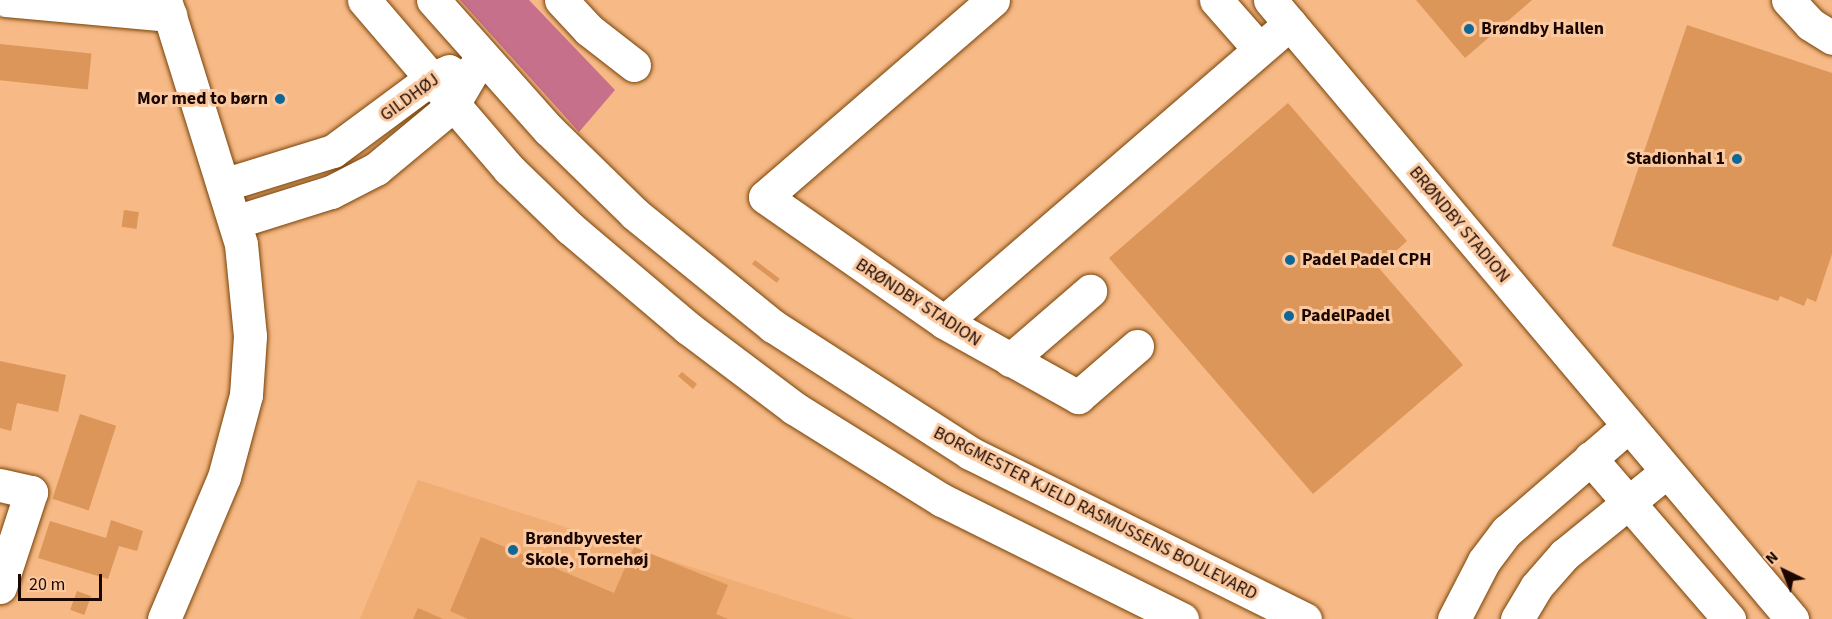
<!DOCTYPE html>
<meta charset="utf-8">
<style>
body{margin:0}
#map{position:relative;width:1832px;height:619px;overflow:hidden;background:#f7b985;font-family:"Source Sans 3",sans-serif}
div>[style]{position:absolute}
.built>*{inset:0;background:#f0ad74}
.forest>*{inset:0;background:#c7708b}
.building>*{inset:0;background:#dc965a;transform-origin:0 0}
.roads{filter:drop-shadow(0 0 2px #784307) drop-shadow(0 0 2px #784307)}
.minor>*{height:33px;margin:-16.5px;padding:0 16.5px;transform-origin:16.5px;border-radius:16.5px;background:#fff}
.dots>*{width:16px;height:16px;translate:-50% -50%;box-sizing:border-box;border:3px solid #fbc9a0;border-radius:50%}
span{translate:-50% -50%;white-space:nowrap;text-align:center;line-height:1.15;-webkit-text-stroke:6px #fbc9a0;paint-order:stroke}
.poi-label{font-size:18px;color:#1c0700;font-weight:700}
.left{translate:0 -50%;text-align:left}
.right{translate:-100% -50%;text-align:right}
.street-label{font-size:18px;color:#1c0700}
.north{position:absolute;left:1754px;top:541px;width:60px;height:60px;-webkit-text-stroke:4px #fbc9a0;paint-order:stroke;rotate:317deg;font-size:16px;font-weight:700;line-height:24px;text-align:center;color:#1c0700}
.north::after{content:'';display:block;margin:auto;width:21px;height:27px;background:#1c0700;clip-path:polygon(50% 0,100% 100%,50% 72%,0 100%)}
.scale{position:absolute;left:18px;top:574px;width:84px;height:27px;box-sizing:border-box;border:3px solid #1c0700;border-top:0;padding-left:8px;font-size:18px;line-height:21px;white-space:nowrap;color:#1c0700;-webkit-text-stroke:4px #fbc9a0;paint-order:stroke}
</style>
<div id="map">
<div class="built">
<div style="clip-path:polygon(418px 480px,854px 619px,360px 619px)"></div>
</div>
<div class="forest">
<div style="clip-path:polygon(460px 0,529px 0,615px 90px,579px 132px)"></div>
</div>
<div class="building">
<div style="clip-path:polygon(1416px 0,1532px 0,1465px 58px)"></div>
<div style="clip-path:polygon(1687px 25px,1832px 73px,1832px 254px,1816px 302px,1807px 298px,1804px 306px,1780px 296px,1778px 301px,1612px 246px)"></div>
<div style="left:0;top:44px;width:92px;height:36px;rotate:6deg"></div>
<div style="clip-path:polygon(1288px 103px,1407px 241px,1378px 267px,1463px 365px,1313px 494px,1109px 258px)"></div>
<div style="left:124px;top:210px;width:15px;height:17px;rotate:8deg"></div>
<div style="left:755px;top:260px;width:31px;height:5px;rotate:37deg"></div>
<div style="clip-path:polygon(0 361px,66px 375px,58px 412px,17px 403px,11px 431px,0 428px)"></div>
<div style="clip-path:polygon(682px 372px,697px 384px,693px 389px,678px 376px)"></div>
<div style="left:80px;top:414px;width:38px;height:89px;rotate:18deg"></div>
<div style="clip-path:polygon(111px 520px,143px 531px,137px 551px,119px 546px,108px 579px,38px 558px,50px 521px,106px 538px)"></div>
<div style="clip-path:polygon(481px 537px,614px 593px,634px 547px,728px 585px,716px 614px,728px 619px,468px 619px,450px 611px)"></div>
<div style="left:77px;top:591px;width:15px;height:20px;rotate:20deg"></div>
<div style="clip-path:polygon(418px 608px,443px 619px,413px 619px)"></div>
</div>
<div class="roads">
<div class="minor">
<div style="left:6px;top:0;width:165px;rotate:5.2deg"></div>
<div style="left:364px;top:0;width:223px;rotate:49.4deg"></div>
<div style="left:509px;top:169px;width:85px;rotate:44deg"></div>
<div style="left:570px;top:228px;width:155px;rotate:40.3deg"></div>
<div style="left:688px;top:328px;width:133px;rotate:37deg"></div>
<div style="left:794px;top:408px;width:174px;rotate:31.9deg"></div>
<div style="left:942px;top:500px;width:268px;rotate:26.4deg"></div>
<div style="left:433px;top:0;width:174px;rotate:48.3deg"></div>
<div style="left:549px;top:130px;width:120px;rotate:44.3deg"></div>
<div style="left:635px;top:214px;width:178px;rotate:39.1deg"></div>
<div style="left:773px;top:326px;width:234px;rotate:32.8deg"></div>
<div style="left:970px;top:453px;width:374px;rotate:26.4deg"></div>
<div style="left:561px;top:0;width:41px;rotate:47deg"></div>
<div style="left:589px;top:30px;width:57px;rotate:37.9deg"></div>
<div style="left:993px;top:0;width:301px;rotate:139.2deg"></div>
<div style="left:765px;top:197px;width:218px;rotate:34.9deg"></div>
<div style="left:944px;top:322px;width:154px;rotate:29.2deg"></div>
<div style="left:1078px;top:397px;width:78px;rotate:-40.8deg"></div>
<div style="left:1216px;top:0;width:65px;rotate:48.7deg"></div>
<div style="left:1270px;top:0;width:810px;rotate:49.86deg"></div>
<div style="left:1788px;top:0;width:33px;rotate:47deg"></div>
<div style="left:1810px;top:24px;width:26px;rotate:32deg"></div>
<div style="left:223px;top:185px;width:115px;rotate:-17.2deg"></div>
<div style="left:333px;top:151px;width:119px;rotate:-36.5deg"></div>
<div style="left:429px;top:80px;width:22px;rotate:-24deg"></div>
<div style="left:235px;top:222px;width:101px;rotate:-17.4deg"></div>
<div style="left:331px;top:192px;width:51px;rotate:-27.1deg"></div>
<div style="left:376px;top:169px;width:99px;rotate:-39.7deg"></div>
<div style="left:452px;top:106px;width:57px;rotate:-59.4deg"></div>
<div style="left:944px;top:322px;width:457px;rotate:-40.8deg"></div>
<div style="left:1010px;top:360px;width:106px;rotate:-40.8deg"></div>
<div style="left:1590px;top:458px;width:213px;rotate:49.2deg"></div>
<div style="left:0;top:485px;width:32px;rotate:13deg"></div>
<div style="left:31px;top:492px;width:100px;rotate:108.1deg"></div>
<div style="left:164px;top:619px;width:154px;rotate:-67.1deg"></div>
<div style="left:224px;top:477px;width:85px;rotate:-75deg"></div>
<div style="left:246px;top:395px;width:59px;rotate:-86.1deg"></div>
<div style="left:250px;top:336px;width:92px;rotate:-95.6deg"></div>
<div style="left:241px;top:244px;width:256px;rotate:-107.3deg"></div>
<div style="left:1454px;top:619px;width:65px;rotate:-62.7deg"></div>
<div style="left:1484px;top:561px;width:38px;rotate:-53deg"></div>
<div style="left:1507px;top:531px;width:159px;rotate:-40.9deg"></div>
<div style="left:1517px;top:619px;width:37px;rotate:-59deg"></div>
<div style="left:1536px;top:587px;width:43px;rotate:-48.8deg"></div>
<div style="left:1564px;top:555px;width:132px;rotate:-39.1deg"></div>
</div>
</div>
<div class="dots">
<div style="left:1469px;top:29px;background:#0f6797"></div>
<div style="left:280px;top:99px;background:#0f6797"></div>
<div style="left:1737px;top:159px;background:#0f6797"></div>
<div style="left:1290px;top:260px;background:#0f6797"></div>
<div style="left:1289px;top:316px;background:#0f6797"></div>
<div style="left:513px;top:550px;background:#0f6797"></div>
</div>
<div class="poi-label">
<span class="left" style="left:1481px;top:29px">Brøndby Hallen</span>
<span class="right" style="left:268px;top:99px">Mor med to børn</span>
<span class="right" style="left:1725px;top:159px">Stadionhal 1</span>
<span class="left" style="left:1302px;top:260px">Padel Padel CPH</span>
<span class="left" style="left:1301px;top:316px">PadelPadel</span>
<span class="left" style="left:525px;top:550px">Brøndbyvester<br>Skole, Tornehøj</span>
</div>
<div class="street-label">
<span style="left:410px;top:98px;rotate:-36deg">GILDHØJ</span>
<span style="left:1459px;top:225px;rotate:50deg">BRØNDBY STADION</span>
<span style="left:918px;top:303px;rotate:33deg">BRØNDBY STADION</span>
<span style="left:1095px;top:514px;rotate:27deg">BORGMESTER KJELD RASMUSSENS BOULEVARD</span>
</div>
<div class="north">N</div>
<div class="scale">20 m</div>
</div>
